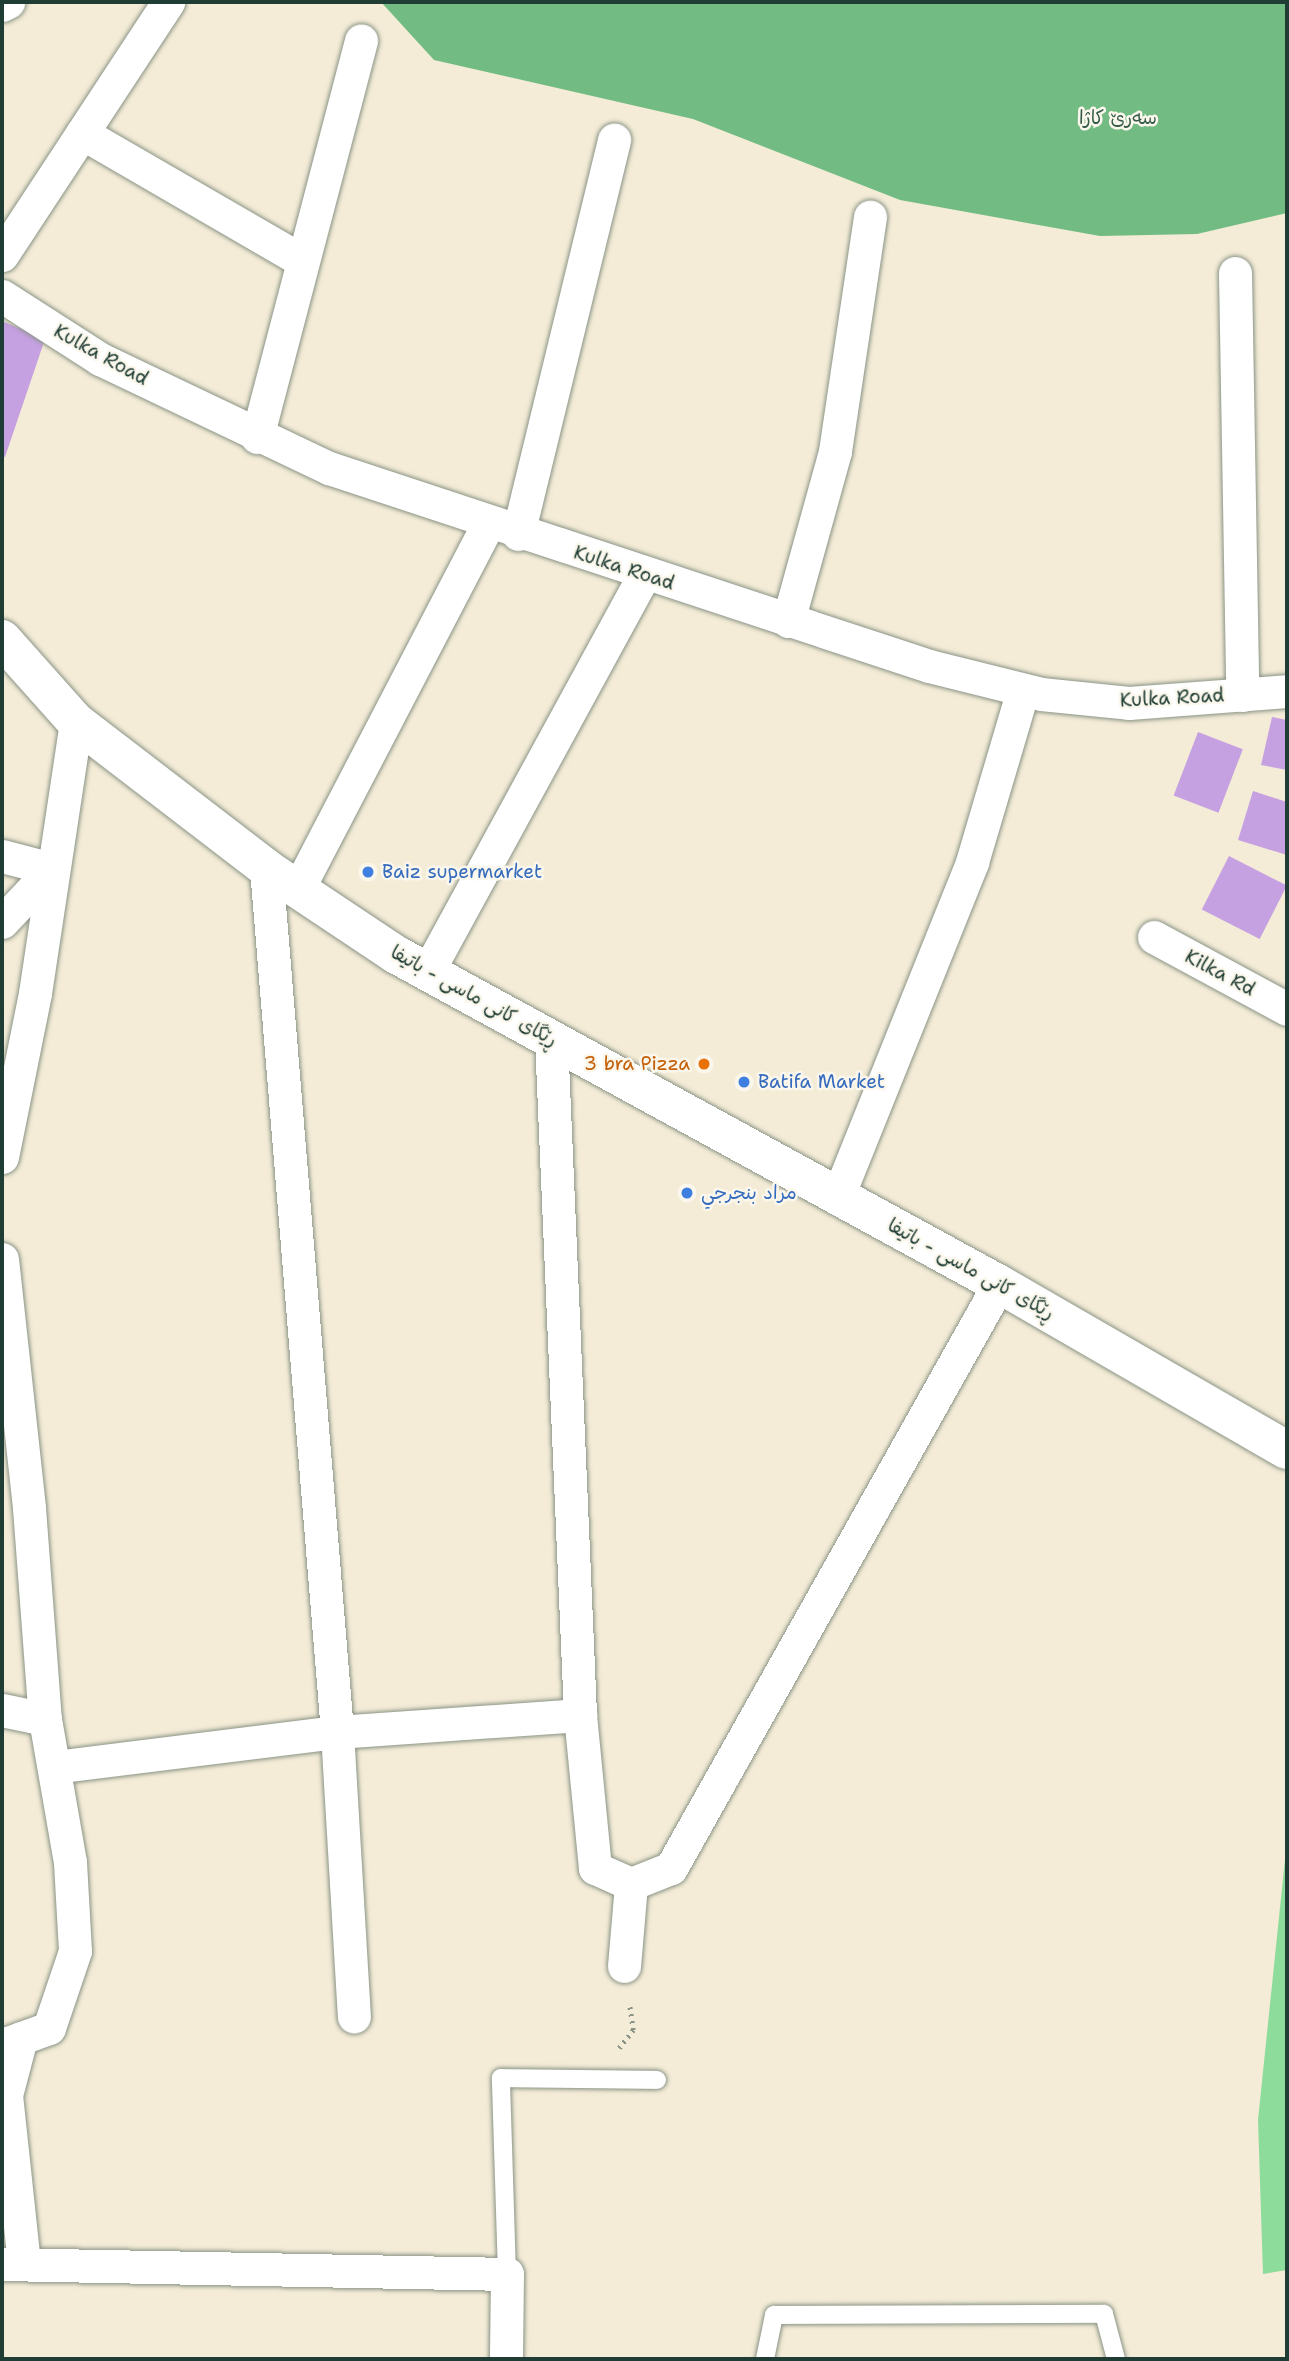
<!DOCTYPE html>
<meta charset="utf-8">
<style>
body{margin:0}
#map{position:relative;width:1289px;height:2361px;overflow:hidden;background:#f4ecd7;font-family:"Shantell Sans","Playpen Sans Arabic",sans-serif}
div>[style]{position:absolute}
.green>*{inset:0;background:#8ddc9b}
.forest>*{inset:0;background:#72bc83}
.building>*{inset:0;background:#c5a1e2;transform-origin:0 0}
.path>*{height:4.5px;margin-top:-2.25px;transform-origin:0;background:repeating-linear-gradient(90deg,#8a9486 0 2px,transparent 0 7px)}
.roads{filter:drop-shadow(0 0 2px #8a9486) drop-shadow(0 0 2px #8a9486)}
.lane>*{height:18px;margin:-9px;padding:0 9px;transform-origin:9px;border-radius:9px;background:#fff}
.street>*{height:33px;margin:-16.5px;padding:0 16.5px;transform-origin:16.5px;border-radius:16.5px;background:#fff}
.primary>*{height:38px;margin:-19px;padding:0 19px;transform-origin:19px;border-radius:19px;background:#fff}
.dots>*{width:19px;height:19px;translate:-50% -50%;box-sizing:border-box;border:4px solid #fbf7ec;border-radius:50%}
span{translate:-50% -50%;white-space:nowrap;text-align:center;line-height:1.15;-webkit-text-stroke:5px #fbf7ec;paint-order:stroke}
.park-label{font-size:19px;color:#355d49}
.street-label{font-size:19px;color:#1f3d34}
.shop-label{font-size:19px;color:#366cbe}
.left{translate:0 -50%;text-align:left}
.food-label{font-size:19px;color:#c56008}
.right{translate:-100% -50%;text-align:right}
.frame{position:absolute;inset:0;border:4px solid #1f3d34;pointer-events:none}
</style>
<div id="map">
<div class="green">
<div style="clip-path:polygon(1287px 1840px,1287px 2270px,1263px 2274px,1258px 2120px)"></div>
</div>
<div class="forest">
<div style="clip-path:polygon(381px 2px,1287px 2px,1287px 213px,1197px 234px,1100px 236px,900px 200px,693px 119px,434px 60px)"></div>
</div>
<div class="building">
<div style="clip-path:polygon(2px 321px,45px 339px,5px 457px,2px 456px)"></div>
<div style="clip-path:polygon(1272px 717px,1287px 720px,1287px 770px,1261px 765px)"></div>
<div style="left:1198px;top:732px;width:48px;height:68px;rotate:21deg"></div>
<div style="clip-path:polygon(1253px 791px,1287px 802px,1287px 855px,1238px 840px)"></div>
<div style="left:1229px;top:856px;width:65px;height:60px;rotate:27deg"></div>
</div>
<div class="path">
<div style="left:619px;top:2048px;width:23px;rotate:-52deg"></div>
<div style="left:633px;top:2030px;width:27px;rotate:-98deg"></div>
</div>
<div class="roads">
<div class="lane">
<div style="left:507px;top:2274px;width:196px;rotate:-91.8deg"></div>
<div style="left:501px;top:2078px;width:156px;rotate:0.7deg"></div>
<div style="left:765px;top:2359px;width:45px;rotate:-78.4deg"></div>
<div style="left:774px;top:2315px;width:330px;rotate:-0.2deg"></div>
<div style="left:1104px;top:2314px;width:47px;rotate:75.1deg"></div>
</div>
<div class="street">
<div style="left:2px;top:5px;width:7px;rotate:-27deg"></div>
<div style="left:82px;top:133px;width:255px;rotate:30.1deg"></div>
<div style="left:2px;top:255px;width:303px;rotate:-56.7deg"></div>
<div style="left:1235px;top:273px;width:422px;rotate:89deg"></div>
<div style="left:2px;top:296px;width:117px;rotate:32.7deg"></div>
<div style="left:100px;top:359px;width:254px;rotate:25.5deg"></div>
<div style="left:329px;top:468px;width:632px;rotate:18.26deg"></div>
<div style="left:929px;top:666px;width:115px;rotate:14deg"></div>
<div style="left:1041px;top:694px;width:88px;rotate:5.8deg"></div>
<div style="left:1129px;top:703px;width:158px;rotate:-4.3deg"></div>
<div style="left:257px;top:437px;width:410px;rotate:-75.3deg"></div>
<div style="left:518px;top:534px;width:406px;rotate:-76.3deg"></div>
<div style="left:788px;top:621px;width:176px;rotate:-74.5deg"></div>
<div style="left:835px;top:451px;width:237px;rotate:-81.5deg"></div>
<div style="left:2px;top:856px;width:52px;rotate:14.6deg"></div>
<div style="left:266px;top:868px;width:867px;rotate:85.3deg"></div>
<div style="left:337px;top:1732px;width:285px;rotate:86.6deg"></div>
<div style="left:298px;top:889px;width:411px;rotate:-62.5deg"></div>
<div style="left:2px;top:922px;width:73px;rotate:-46.7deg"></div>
<div style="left:1154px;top:937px;width:151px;rotate:28.4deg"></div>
<div style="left:428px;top:971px;width:451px;rotate:-61.4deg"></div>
<div style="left:551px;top:1039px;width:677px;rotate:87.54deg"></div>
<div style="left:580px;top:1715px;width:154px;rotate:84.4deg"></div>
<div style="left:595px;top:1868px;width:39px;rotate:24deg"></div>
<div style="left:631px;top:1884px;width:43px;rotate:-21.8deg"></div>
<div style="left:671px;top:1868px;width:670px;rotate:-60.68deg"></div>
<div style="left:2px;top:1157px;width:167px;rotate:-78.6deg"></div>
<div style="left:35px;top:993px;width:274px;rotate:-81.4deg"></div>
<div style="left:838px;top:1196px;width:360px;rotate:-68.1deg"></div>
<div style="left:972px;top:862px;width:179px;rotate:-73.5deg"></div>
<div style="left:2px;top:1259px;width:250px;rotate:83.8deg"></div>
<div style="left:29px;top:1508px;width:212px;rotate:85.7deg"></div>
<div style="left:45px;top:1719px;width:145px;rotate:80.1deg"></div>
<div style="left:70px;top:1862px;width:89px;rotate:86.8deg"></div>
<div style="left:75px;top:1951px;width:81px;rotate:108.7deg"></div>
<div style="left:49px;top:2028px;width:50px;rotate:160.1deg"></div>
<div style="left:2px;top:1710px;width:44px;rotate:11.8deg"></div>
<div style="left:54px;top:1767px;width:285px;rotate:-7.1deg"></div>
<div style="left:337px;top:1732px;width:244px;rotate:-4deg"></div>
<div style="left:624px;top:1966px;width:82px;rotate:-85.1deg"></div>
<div style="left:21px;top:2038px;width:59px;rotate:104.7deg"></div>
<div style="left:6px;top:2095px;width:170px;rotate:83.9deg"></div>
<div style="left:2px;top:2264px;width:505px;rotate:1.13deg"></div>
<div style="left:507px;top:2274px;width:85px;rotate:90.7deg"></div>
</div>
<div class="primary">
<div style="left:2px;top:639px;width:111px;rotate:48.3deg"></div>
<div style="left:76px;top:722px;width:240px;rotate:37.5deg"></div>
<div style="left:266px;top:868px;width:155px;rotate:33.7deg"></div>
<div style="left:395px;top:954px;width:688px;rotate:28.65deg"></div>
<div style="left:999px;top:1284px;width:332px;rotate:30deg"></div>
</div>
</div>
<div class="dots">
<div style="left:368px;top:872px;background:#3f7fe0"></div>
<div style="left:704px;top:1064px;background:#e8710a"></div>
<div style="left:744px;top:1082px;background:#3f7fe0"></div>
<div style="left:687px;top:1193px;background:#3f7fe0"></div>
</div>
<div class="park-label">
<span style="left:1118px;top:118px">سەرێ کاژا</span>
</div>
<div class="street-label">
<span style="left:101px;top:355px;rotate:29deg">Kulka Road</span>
<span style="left:624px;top:568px;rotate:18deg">Kulka Road</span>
<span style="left:1172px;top:698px;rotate:-3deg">Kulka Road</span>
<span style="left:1220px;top:973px;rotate:28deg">Kilka Rd</span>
<span style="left:474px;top:996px;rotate:29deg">ڕێگای کانی ماسی - باتيفا</span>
<span style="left:971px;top:1269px;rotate:29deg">ڕێگای کانی ماسی - باتيفا</span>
</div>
<div class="shop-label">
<span class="left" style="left:382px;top:872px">Baiz supermarket</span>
<span class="left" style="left:758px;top:1082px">Batifa Market</span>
<span class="left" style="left:701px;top:1193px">مراد بنجرجي</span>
</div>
<div class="food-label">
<span class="right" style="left:690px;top:1064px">3 bra Pizza</span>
</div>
<div class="frame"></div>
</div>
